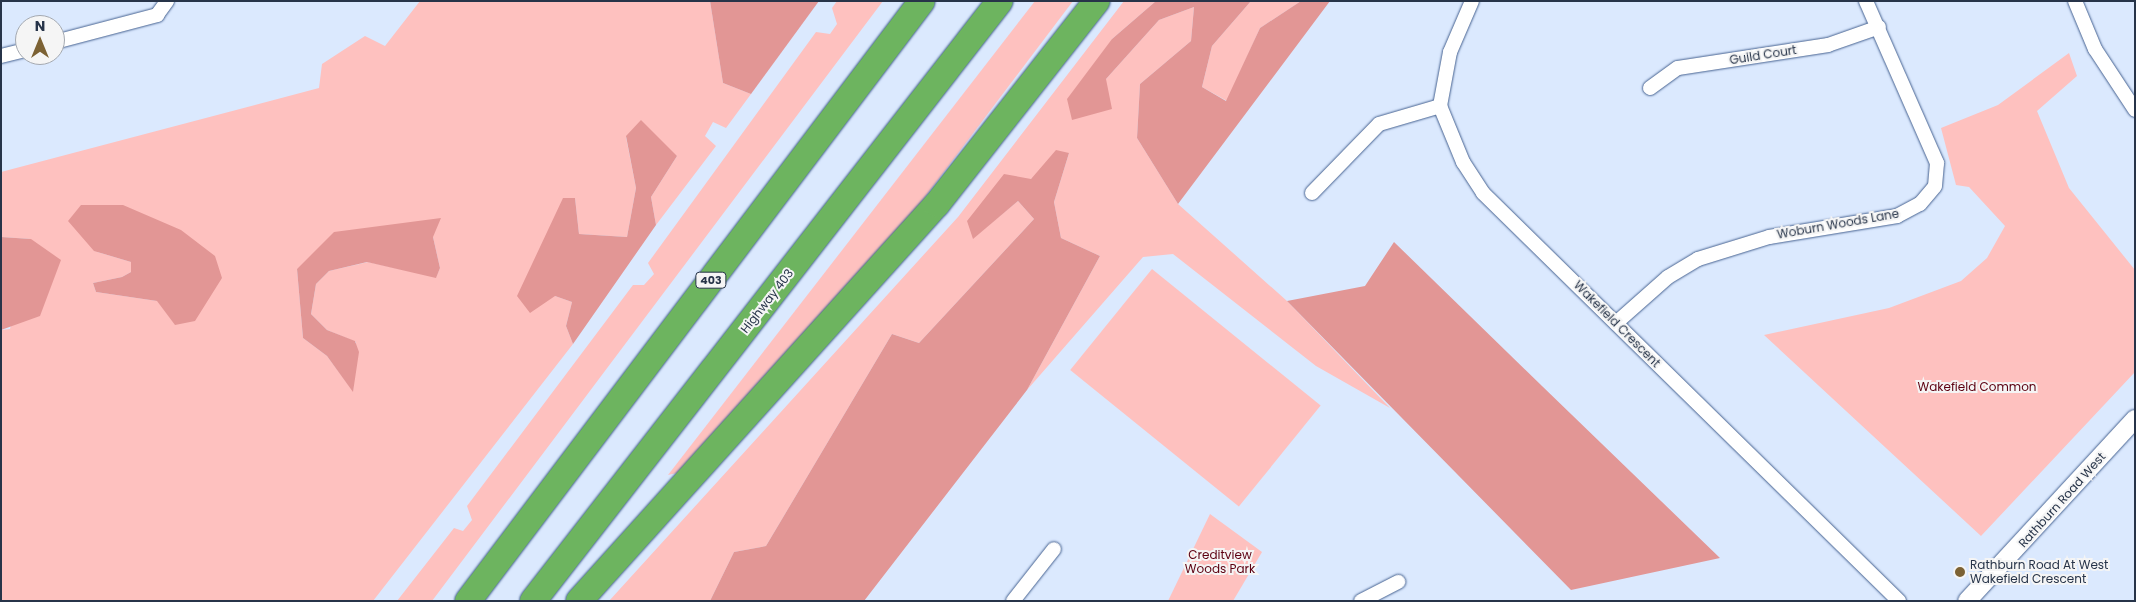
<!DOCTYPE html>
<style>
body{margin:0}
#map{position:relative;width:2136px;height:602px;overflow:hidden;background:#dbe9fe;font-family:Poppins,sans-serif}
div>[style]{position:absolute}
.green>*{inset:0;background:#fec1bf;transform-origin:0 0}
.forest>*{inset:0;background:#e29695}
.roads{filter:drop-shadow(0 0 1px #466291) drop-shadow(0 0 1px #466291)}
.minor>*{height:14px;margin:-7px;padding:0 7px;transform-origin:7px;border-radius:7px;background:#fff}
.tertiary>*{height:18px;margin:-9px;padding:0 9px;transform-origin:9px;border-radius:9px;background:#fff}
.motorway>*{height:26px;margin:-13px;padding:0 13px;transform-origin:13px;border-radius:13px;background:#6db45f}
.dots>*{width:14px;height:14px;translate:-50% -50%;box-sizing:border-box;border:2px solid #f5f5f5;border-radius:50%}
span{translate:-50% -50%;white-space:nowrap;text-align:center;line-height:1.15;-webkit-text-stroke:4px #f5f5f5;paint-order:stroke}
.shield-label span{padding:1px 4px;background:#f5f5f5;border:1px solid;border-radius:4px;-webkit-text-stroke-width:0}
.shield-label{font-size:11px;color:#273449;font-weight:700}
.street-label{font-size:12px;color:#273449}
.park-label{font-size:12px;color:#5c0011}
.poi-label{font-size:12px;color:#273449}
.left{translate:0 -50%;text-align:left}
.frame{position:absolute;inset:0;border:2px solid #273449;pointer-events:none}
.north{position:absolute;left:15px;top:15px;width:50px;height:50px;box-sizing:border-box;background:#f5f5f5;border:1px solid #a3a8b0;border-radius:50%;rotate:0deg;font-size:14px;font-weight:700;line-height:20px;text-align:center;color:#273449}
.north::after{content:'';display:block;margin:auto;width:18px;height:22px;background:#7c6234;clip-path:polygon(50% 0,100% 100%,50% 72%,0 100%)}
</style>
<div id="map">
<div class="green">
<div style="clip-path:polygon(evenodd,420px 1px,710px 1px,723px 83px,751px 94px,726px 128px,713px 122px,705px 136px,716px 146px,656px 225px,651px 197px,677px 156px,626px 137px,636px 188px,627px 237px,579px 234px,575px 198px,555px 296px,572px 302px,566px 326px,573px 344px,373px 601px,1px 601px,1px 330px,10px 329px,31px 239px,1px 237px,1px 172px,319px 88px,322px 64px,365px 36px,385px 46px,420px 1px,433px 237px,440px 268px,436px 277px,368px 262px,329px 271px,316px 284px,311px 314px,327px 330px,356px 342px,353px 391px,327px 356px,303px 338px,297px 269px,433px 237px,420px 1px,94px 251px,222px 278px,157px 301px,96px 292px,93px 283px,122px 277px,131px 272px,131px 262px,94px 251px)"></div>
<div style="clip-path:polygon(837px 1px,883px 1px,432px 601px,397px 601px,454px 528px,463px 531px,472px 520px,467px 506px,633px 285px,644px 285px,654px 274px,648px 263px,816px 32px,830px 34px,837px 24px,832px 8px)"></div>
<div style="clip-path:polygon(1035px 1px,1073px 1px,916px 209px,677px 473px,668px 475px)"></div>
<div style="clip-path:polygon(1124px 1px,1156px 1px,1112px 39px,1106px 79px,1159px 20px,1194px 7px,1191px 41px,1140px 84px,1137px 138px,1178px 204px,1287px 301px,1390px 408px,1316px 366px,1173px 254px,1143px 257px,1027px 390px,1100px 256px,1061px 238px,1054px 202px,1069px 153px,1031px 179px,973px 238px,1018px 201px,1034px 219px,919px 343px,892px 334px,766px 546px,734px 552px,710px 601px,609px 601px,958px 217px)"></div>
<div style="clip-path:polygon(1251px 1px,1301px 1px,1260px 28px,1227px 101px,1202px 87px,1212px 46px)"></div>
<div style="clip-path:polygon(2069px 53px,2077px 76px,2037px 111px,2069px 188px,2135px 270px,2135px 372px,1981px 536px,1764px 335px,1889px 308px,1961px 281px,1987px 258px,2005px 226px,1969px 187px,1956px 185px,1941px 128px,1998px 105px)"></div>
<div style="left:1152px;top:269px;width:217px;height:130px;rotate:39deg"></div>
<div style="clip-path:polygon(1210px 514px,1262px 552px,1233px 601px,1168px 601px)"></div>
</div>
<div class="forest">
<div style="clip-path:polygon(710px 1px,819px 1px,751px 94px,723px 83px)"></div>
<div style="clip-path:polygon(1156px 1px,1251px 1px,1212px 46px,1202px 87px,1226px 101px,1260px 28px,1301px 1px,1330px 1px,1178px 204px,1137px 138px,1140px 84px,1191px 41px,1194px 7px,1159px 20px,1106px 79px,1112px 109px,1072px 120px,1067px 99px,1112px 39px)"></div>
<div style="clip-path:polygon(641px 120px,677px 156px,651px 197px,656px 225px,573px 344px,566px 326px,572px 302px,555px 296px,530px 313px,517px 296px,563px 198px,575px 198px,579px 234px,627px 237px,636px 188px,626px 136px)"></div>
<div style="clip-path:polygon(1056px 150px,1069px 153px,1054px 202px,1061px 238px,1100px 256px,1027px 390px,864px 601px,710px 601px,734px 552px,766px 546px,892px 334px,919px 343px,1034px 219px,1018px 201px,973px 239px,967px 221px,1004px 174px,1031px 179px)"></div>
<div style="clip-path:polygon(81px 205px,123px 205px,181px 230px,215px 256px,222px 278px,195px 321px,175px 325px,157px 301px,96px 292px,93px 283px,122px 277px,131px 272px,131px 262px,94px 251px,68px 221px)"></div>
<div style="clip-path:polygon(441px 218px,433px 237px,440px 268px,436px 278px,367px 262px,329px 271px,316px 284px,311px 314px,327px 330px,355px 341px,359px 352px,353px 392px,327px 356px,303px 338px,297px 269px,334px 232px)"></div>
<div style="clip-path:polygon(1px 237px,31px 239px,61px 260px,40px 316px,1px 330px)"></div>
<div style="clip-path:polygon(1394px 242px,1542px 386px,1720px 558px,1571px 590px,1287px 301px,1365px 286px)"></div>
</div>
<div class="roads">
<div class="minor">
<div style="left:1472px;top:1px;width:56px;rotate:113.3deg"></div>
<div style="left:1450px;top:52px;width:55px;rotate:100.5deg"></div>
<div style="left:1440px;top:106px;width:61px;rotate:67.7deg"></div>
<div style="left:1463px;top:162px;width:37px;rotate:57deg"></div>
<div style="left:1483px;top:193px;width:583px;rotate:44.44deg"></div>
<div style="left:2075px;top:1px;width:52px;rotate:67.4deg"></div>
<div style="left:2095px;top:49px;width:73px;rotate:56.7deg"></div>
<div style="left:55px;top:42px;width:106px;rotate:-14.8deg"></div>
<div style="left:157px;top:15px;width:17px;rotate:-54deg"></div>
<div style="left:1px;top:56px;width:25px;rotate:-14deg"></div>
<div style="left:1650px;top:88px;width:34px;rotate:-36deg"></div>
<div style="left:1678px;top:68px;width:152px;rotate:-8.7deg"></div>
<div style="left:1828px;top:45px;width:54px;rotate:-19.4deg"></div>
<div style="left:1312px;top:193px;width:96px;rotate:-45.8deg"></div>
<div style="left:1379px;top:124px;width:64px;rotate:-16.4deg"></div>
<div style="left:1616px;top:323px;width:69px;rotate:-41.5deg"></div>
<div style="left:1668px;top:277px;width:35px;rotate:-31deg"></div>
<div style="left:1698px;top:259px;width:74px;rotate:-17.2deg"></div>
<div style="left:1769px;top:237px;width:130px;rotate:-9.3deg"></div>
<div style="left:1897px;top:216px;width:26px;rotate:-28deg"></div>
<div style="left:1920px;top:204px;width:23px;rotate:-50deg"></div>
<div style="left:1935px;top:186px;width:23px;rotate:-85deg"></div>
<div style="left:1937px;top:163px;width:177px;rotate:-113.7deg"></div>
<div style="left:1013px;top:601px;width:66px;rotate:-51.7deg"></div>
<div style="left:1361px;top:601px;width:42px;rotate:-27.2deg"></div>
</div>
<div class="tertiary">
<div style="left:1967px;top:601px;width:248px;rotate:-47.3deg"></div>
</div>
<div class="motorway">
<div style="left:468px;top:601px;width:752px;rotate:-52.89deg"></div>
<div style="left:533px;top:601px;width:760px;rotate:-52.11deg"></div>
<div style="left:579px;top:601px;width:535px;rotate:-47.96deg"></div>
<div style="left:937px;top:204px;width:258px;rotate:-51.8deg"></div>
</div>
</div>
<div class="dots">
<div style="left:1960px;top:572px;background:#7c6234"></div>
</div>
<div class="shield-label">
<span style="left:711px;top:280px">403</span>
</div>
<div class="street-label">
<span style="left:1763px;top:55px;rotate:-9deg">Guild Court</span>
<span style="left:1838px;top:224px;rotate:-10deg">Woburn Woods Lane</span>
<span style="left:767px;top:301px;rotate:-52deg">Highway 403</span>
<span style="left:1617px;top:324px;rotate:45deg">Wakefield Crescent</span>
<span style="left:2062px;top:500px;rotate:-48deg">Rathburn Road West</span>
</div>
<div class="park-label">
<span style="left:1977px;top:387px">Wakefield Common</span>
<span style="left:1220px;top:562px">Creditview<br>Woods Park</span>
</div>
<div class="poi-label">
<span class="left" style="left:1970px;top:572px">Rathburn Road At West<br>Wakefield Crescent</span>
</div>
<div class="frame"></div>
<div class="north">N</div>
</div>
